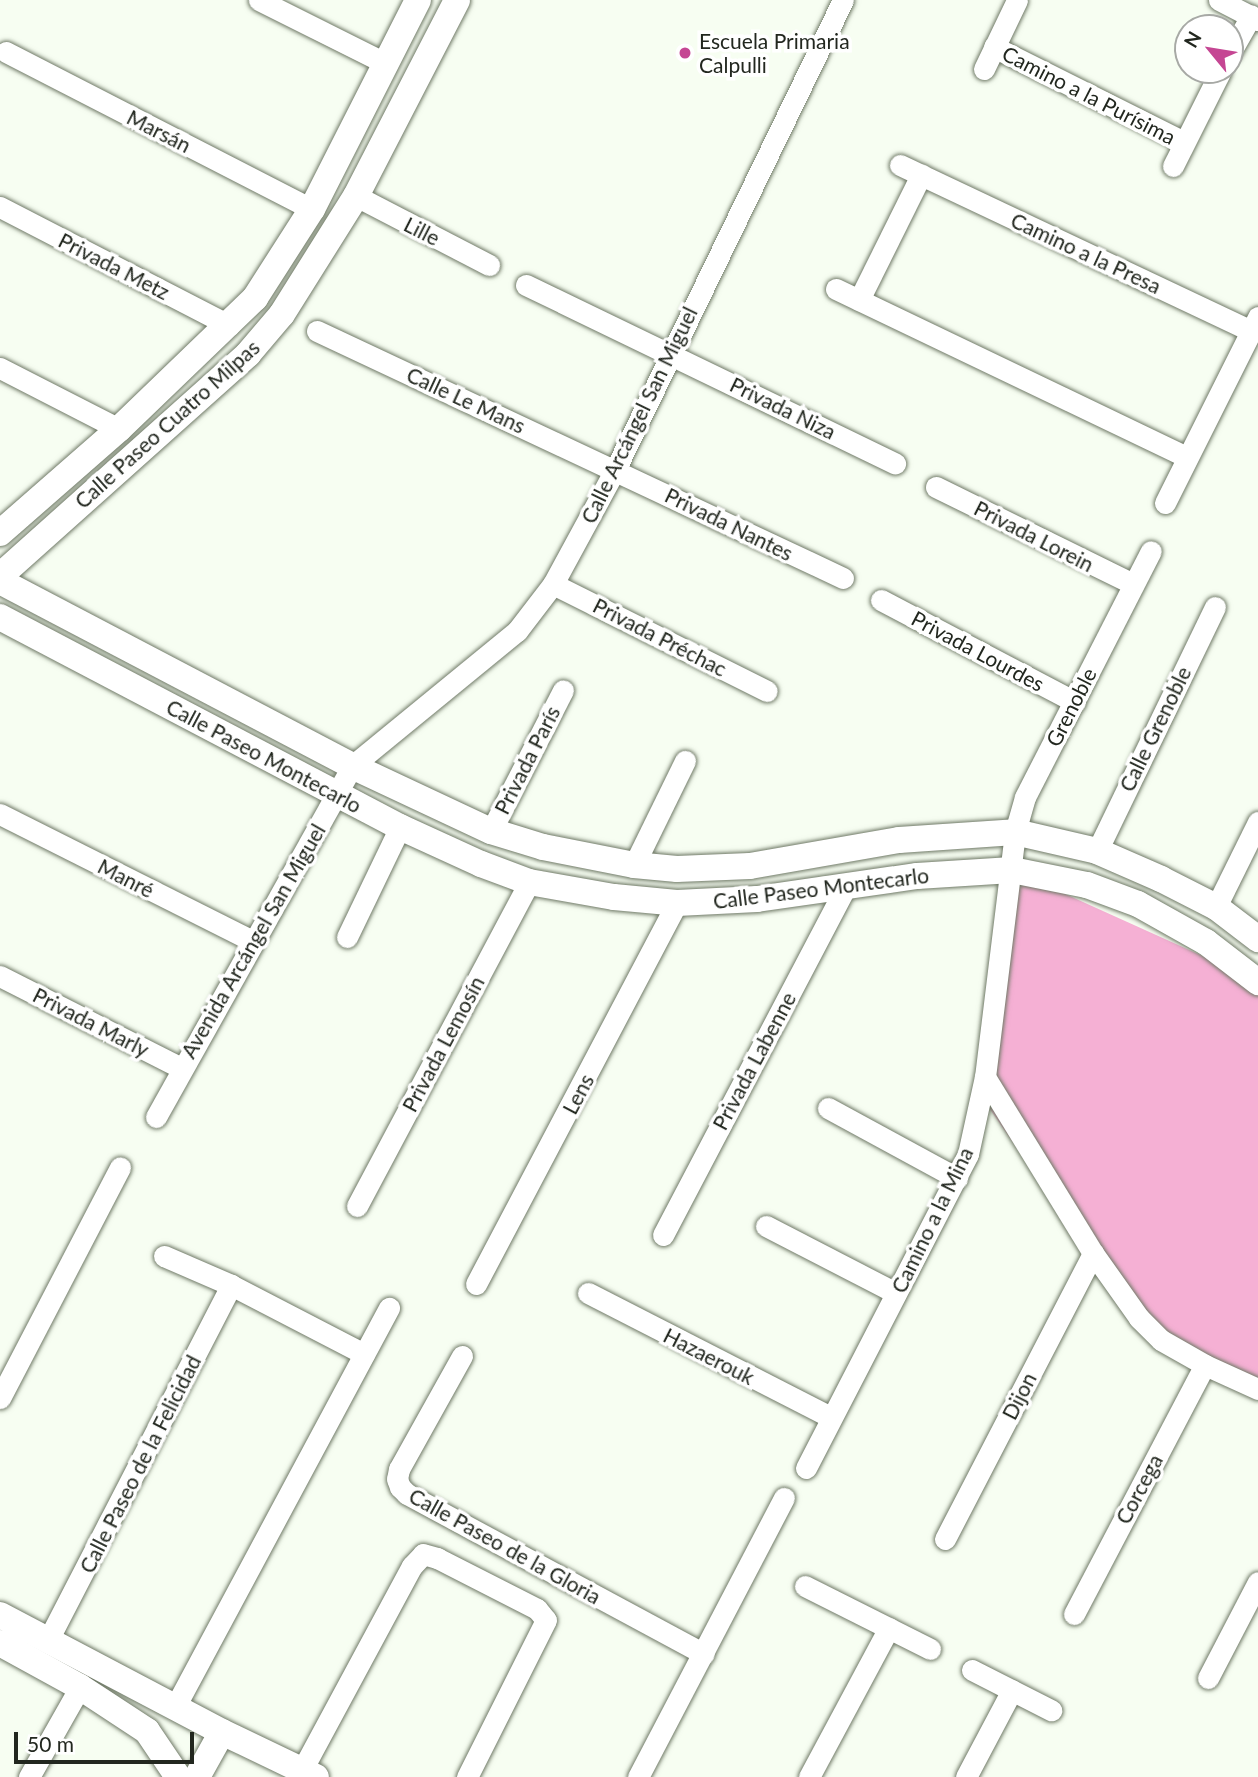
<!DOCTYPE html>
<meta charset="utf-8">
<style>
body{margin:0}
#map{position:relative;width:1258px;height:1777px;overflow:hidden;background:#f7fef2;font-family:Lato,sans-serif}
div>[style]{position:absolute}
.green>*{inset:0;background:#f5b0d4}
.roads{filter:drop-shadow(0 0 2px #6f7966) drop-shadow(0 0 2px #6f7966)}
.minor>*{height:21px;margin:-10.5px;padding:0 10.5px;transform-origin:10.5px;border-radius:10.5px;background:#fff}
.tertiary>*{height:26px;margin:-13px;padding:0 13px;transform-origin:13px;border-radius:13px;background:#fff}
.dots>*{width:19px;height:19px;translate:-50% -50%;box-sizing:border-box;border:4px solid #fff;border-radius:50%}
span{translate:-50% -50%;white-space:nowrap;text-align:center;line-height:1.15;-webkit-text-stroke:7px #fff;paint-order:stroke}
.poi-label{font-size:21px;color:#22271f}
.left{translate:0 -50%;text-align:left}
.street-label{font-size:21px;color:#22271f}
.north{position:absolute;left:1174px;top:14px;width:70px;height:70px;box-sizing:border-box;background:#fff;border:2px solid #a7a9a5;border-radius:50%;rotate:300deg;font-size:19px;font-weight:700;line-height:28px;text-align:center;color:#22271f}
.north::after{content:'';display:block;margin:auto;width:24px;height:32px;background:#c54693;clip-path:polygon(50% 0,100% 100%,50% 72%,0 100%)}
.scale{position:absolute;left:14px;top:1732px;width:180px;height:32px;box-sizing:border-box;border:4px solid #22271f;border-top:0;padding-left:9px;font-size:21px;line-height:24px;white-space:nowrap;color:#22271f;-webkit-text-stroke:5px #fff;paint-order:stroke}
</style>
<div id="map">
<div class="green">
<div style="clip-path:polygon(1012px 870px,1258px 981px,1258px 1391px,1146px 1337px,983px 1099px)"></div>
</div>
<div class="roads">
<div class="minor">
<div style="left:259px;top:0;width:143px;rotate:26.6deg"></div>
<div style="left:1219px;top:0;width:44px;rotate:27.1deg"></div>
<div style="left:994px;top:47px;width:212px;rotate:26.6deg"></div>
<div style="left:6px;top:52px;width:344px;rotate:27.2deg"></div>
<div style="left:1230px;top:53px;width:43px;rotate:-60.4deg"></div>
<div style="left:984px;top:69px;width:76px;rotate:-64.4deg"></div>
<div style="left:900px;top:165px;width:388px;rotate:25.3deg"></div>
<div style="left:1173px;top:166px;width:107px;rotate:-63.4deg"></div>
<div style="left:356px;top:196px;width:150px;rotate:27.4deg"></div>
<div style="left:0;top:207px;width:258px;rotate:27.3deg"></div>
<div style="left:526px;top:285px;width:410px;rotate:25.8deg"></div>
<div style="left:836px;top:289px;width:388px;rotate:25.6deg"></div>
<div style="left:859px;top:300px;width:140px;rotate:-63.6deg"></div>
<div style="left:317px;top:331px;width:581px;rotate:25.15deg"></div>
<div style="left:0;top:368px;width:134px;rotate:27.1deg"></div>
<div style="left:936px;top:487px;width:220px;rotate:26.2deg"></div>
<div style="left:1165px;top:503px;width:208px;rotate:-63.4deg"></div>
<div style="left:553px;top:584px;width:239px;rotate:26.6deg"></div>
<div style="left:881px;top:600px;width:219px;rotate:27.7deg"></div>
<div style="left:0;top:814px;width:282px;rotate:26.7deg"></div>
<div style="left:491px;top:831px;width:158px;rotate:-62.9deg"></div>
<div style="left:1097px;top:851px;width:271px;rotate:-64.2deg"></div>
<div style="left:634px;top:865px;width:116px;rotate:-63.9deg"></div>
<div style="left:1216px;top:907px;width:95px;rotate:-63.7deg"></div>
<div style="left:347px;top:937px;width:122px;rotate:-64.3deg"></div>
<div style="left:0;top:976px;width:203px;rotate:26.9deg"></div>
<div style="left:985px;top:1077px;width:206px;rotate:58.5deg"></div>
<div style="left:1093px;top:1253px;width:80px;rotate:54.7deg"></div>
<div style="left:1139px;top:1318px;width:31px;rotate:45deg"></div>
<div style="left:1161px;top:1340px;width:51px;rotate:29.6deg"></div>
<div style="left:1205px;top:1365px;width:58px;rotate:24.4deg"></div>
<div style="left:828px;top:1108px;width:147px;rotate:28.5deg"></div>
<div style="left:156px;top:1117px;width:402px;rotate:-60.8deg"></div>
<div style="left:352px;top:766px;width:213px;rotate:-39.3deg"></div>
<div style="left:517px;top:631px;width:59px;rotate:-52.5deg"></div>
<div style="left:553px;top:584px;width:130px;rotate:-61.5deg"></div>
<div style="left:615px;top:470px;width:522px;rotate:-64.12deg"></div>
<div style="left:357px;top:1206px;width:367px;rotate:-62deg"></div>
<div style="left:766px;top:1226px;width:146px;rotate:27.3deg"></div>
<div style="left:663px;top:1235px;width:392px;rotate:-62.3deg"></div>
<div style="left:164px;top:1256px;width:73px;rotate:23.4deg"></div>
<div style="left:231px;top:1285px;width:150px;rotate:27.4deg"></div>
<div style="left:476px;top:1284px;width:431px;rotate:-62.2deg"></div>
<div style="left:588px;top:1293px;width:272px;rotate:27.1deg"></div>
<div style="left:462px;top:1356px;width:129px;rotate:119.1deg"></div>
<div style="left:399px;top:1469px;width:10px;rotate:101deg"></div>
<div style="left:397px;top:1479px;width:9px;rotate:69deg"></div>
<div style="left:400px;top:1487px;width:10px;rotate:45deg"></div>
<div style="left:407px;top:1494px;width:337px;rotate:28.3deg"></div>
<div style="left:0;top:1398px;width:260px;rotate:-62.5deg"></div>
<div style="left:806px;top:1468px;width:353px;rotate:-62.7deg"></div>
<div style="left:968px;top:1154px;width:79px;rotate:-77.6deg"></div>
<div style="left:985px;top:1077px;width:247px;rotate:-83deg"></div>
<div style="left:1015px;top:832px;width:36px;rotate:-74deg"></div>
<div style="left:1025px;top:797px;width:276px;rotate:-62.9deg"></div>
<div style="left:945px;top:1539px;width:322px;rotate:-62.6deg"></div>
<div style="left:805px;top:1586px;width:140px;rotate:26.7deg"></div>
<div style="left:1074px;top:1614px;width:281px;rotate:-62.3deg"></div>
<div style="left:47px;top:1642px;width:402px;rotate:-62.7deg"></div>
<div style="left:972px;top:1670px;width:89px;rotate:26.9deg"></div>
<div style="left:1208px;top:1678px;width:108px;rotate:-62.5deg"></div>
<div style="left:175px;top:1707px;width:453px;rotate:-61.8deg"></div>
<div style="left:302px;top:1770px;width:232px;rotate:-61.7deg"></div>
<div style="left:412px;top:1566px;width:16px;rotate:-47deg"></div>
<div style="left:423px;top:1554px;width:15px;rotate:16deg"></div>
<div style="left:437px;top:1558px;width:112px;rotate:27deg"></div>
<div style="left:537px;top:1609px;width:14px;rotate:51deg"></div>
<div style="left:546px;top:1620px;width:176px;rotate:116.7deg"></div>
<div style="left:29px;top:1777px;width:103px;rotate:-60.5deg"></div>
<div style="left:638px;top:1777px;width:315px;rotate:-62.4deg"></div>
<div style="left:809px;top:1777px;width:169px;rotate:-61.8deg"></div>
<div style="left:966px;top:1777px;width:98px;rotate:-62.1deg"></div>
</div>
<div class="tertiary">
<div style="left:0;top:533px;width:158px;rotate:-41.2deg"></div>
<div style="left:119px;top:429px;width:189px;rotate:-43.9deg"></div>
<div style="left:255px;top:298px;width:106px;rotate:-57.4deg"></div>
<div style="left:312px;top:209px;width:234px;rotate:-63.1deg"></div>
<div style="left:0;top:576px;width:333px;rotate:-41.8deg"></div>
<div style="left:248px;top:354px;width:52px;rotate:-49.6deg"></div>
<div style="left:282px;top:314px;width:139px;rotate:-57.9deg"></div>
<div style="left:356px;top:196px;width:220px;rotate:-62.7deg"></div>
<div style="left:0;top:581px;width:398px;rotate:27.7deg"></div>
<div style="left:352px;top:766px;width:153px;rotate:25.1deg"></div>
<div style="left:491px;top:831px;width:54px;rotate:17.1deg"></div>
<div style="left:543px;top:847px;width:93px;rotate:11.2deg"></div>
<div style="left:634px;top:865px;width:43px;rotate:5.3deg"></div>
<div style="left:677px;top:869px;width:73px;rotate:-2.4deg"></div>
<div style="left:750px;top:866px;width:151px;rotate:-9.9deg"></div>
<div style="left:899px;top:840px;width:116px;rotate:-3.9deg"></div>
<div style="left:1015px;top:832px;width:84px;rotate:13deg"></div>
<div style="left:1097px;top:851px;width:70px;rotate:23.6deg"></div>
<div style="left:1161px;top:879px;width:62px;rotate:27deg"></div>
<div style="left:1216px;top:907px;width:53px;rotate:37.3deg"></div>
<div style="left:0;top:617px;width:452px;rotate:27.7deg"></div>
<div style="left:400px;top:827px;width:89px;rotate:24.6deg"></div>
<div style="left:481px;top:864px;width:51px;rotate:20.6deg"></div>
<div style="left:529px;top:882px;width:86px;rotate:10deg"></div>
<div style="left:614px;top:897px;width:63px;rotate:5.4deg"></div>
<div style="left:677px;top:903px;width:80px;rotate:-2.9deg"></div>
<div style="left:757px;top:899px;width:162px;rotate:-8.2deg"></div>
<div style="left:917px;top:876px;width:95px;rotate:-3.6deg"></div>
<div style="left:1012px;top:870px;width:76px;rotate:11.3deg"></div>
<div style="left:1087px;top:885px;width:54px;rotate:20.4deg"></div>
<div style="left:1138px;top:904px;width:78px;rotate:29.2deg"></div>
<div style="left:1206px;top:942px;width:66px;rotate:37.6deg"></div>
<div style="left:0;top:1615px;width:251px;rotate:27.8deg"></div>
<div style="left:222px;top:1732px;width:104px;rotate:25.6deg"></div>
<div style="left:0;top:1643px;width:91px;rotate:28.8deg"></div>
<div style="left:80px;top:1687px;width:80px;rotate:33.3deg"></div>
<div style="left:147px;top:1731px;width:55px;rotate:56deg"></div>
<div style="left:197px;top:1777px;width:51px;rotate:-60.9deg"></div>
</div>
</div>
<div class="dots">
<div style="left:685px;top:53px;background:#c54693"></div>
</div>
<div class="poi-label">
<span class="left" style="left:699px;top:53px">Escuela Primaria<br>Calpulli</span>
</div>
<div class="street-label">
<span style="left:1089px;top:95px;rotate:27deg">Camino a la Purísima</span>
<span style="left:159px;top:131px;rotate:27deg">Marsán</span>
<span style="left:422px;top:231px;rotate:27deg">Lille</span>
<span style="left:1086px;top:253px;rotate:25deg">Camino a la Presa</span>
<span style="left:114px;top:266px;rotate:27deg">Privada Metz</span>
<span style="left:466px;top:400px;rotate:25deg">Calle Le Mans</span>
<span style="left:783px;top:408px;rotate:26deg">Privada Niza</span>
<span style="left:639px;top:415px;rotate:-64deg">Calle Arcángel San Miguel</span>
<span style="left:167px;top:424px;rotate:-42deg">Calle Paseo Cuatro Milpas</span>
<span style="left:729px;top:524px;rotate:26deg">Privada Nantes</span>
<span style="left:1034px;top:536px;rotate:27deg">Privada Lorein</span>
<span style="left:660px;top:637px;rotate:27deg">Privada Préchac</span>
<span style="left:978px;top:651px;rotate:28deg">Privada Lourdes</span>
<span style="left:1071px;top:707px;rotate:-63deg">Grenoble</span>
<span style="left:1155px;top:729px;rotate:-64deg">Calle Grenoble</span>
<span style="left:264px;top:756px;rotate:28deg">Calle Paseo Montecarlo</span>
<span style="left:527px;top:760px;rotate:-63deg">Privada París</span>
<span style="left:126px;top:878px;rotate:27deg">Manré</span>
<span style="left:821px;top:888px;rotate:-7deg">Calle Paseo Montecarlo</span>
<span style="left:253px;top:941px;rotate:-60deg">Avenida Arcángel San Miguel</span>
<span style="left:91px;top:1022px;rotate:27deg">Privada Marly</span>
<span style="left:443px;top:1044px;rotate:-62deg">Privada Lemosín</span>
<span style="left:754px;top:1061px;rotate:-62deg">Privada Labenne</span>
<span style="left:578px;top:1094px;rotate:-62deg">Lens</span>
<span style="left:932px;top:1220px;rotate:-64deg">Camino a la Mina</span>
<span style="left:709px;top:1356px;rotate:27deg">Hazaerouk</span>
<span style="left:1019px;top:1396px;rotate:-63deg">Dijon</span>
<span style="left:140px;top:1464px;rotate:-63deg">Calle Paseo de la Felicidad</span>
<span style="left:1139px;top:1489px;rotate:-62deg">Corcega</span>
<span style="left:505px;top:1546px;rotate:29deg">Calle Paseo de la Gloria</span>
</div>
<div class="north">N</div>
<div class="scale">50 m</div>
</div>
